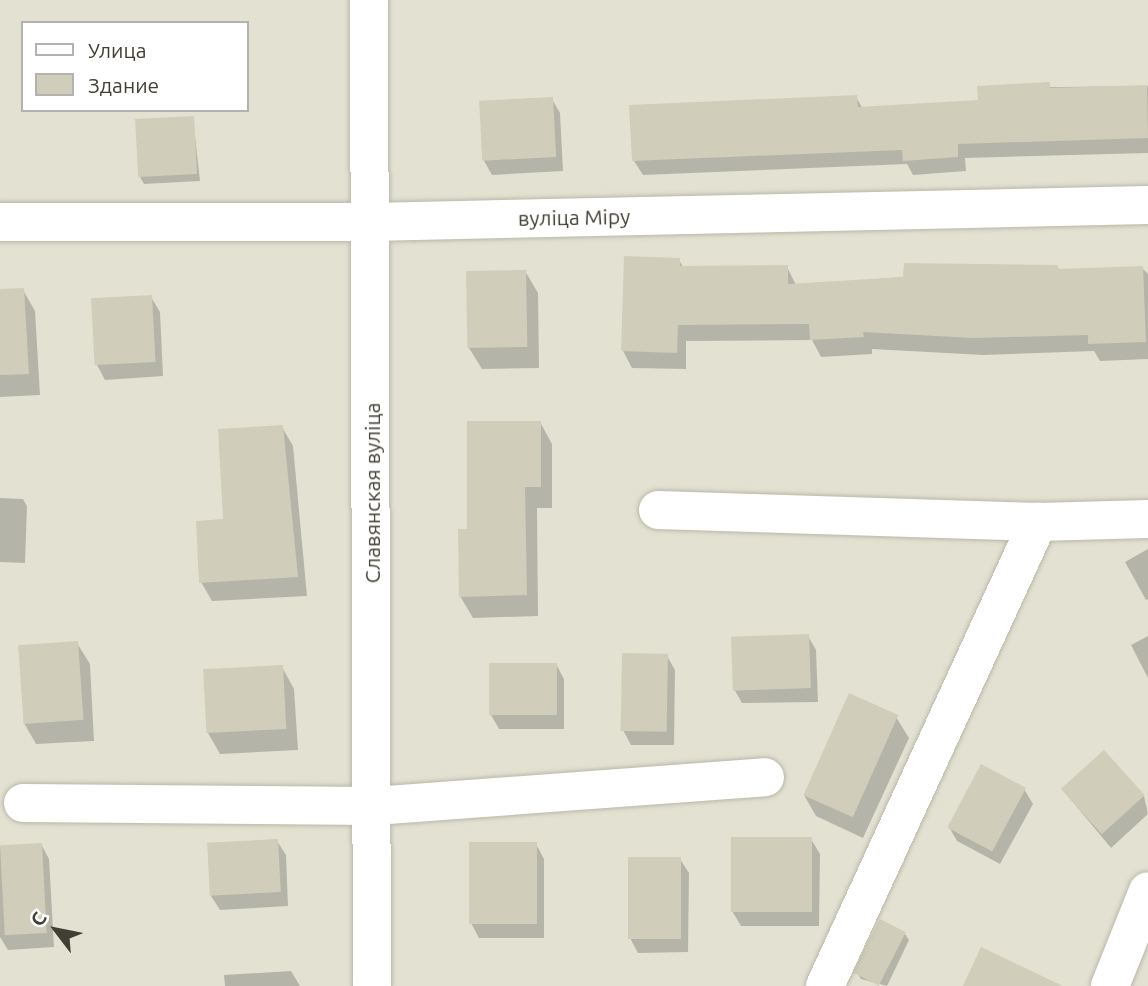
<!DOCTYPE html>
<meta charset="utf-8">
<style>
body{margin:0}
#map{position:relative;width:1148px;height:986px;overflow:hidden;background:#f0efe4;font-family:Ubuntu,sans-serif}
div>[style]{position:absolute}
.residential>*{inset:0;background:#e3e2d2}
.shadow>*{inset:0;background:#0003}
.building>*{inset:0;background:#d0cdba;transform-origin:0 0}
.roads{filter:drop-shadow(0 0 2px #bab8a8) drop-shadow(0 0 2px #bab8a8)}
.minor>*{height:38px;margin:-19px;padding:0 19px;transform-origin:19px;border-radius:19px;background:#fff}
span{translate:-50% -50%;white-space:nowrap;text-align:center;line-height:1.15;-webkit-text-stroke:5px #fff;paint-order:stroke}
.street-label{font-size:21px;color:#413f34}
.legend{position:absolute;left:21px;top:21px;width:228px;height:91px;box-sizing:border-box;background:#fff;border:2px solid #b3b2ae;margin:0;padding:9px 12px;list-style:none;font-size:21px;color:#413f34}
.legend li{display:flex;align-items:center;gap:14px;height:35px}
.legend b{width:35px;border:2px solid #b3b2ae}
.north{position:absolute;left:21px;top:895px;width:70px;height:70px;-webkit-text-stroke:5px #fff;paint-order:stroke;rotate:302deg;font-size:19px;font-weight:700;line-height:28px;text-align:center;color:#413f34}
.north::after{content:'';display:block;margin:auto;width:24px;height:32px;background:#413f34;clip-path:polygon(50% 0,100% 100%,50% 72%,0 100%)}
</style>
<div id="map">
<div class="residential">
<div style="clip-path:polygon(evenodd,0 0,1148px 0,1148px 986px,0 986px,0 0,23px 23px,247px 23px,247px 110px,23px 110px,23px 23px)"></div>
</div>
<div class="shadow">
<div style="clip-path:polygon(1148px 86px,1148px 153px,965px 158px,966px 171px,913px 175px,907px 164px,643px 175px,634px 161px,856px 97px,863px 109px,980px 102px,979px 88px)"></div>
<div style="clip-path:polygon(552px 99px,560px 113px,563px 171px,492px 175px,484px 161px)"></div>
<div style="clip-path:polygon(193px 118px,200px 181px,144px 184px,140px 177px)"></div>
<div style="clip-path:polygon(679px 260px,683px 267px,787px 267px,796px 285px,1057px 266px,1060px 271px,1142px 268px,1148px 274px,1148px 359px,1100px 361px,1094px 351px,983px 355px,872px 349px,872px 354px,821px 357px,812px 340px,686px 341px,686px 369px,632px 368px,623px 351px)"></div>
<div style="clip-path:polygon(525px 271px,538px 293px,539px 368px,482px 369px,469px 348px)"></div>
<div style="clip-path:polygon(23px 290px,35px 311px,40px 395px,0 397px,0 291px)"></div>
<div style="clip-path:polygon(151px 297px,160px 312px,163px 376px,105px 380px,97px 365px)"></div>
<div style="clip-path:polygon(540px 422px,552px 444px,552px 508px,537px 508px,538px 616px,473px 618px,460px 596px,469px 530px)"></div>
<div style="clip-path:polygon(282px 427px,293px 446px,307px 596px,212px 601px,201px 582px,225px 521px)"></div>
<div style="clip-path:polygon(0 498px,23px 499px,27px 506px,25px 563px,0 562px)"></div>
<div style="clip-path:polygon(1148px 549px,1148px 599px,1146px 600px,1125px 562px)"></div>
<div style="clip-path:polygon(808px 636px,816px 650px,818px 702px,742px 703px,734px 689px,732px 638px)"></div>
<div style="clip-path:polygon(1148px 636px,1148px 678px,1131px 645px)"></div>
<div style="clip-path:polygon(77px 643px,90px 664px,94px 741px,36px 744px,24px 723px,20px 646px)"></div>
<div style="clip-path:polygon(667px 656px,675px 670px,674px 745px,631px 745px,623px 730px)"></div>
<div style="clip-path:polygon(556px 664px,564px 679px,564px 729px,499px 729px,491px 715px)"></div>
<div style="clip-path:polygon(282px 667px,294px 689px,298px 750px,220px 754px,208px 733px)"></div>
<div style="clip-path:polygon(896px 717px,909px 738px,863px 838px,816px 816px,804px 795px)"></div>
<div style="clip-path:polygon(1024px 789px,1033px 804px,1000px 864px,957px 841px,949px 827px)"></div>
<div style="clip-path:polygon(1063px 790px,1144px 796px,1148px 814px,1111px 848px)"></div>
<div style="clip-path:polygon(811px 839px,820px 854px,819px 926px,741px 926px,732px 911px)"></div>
<div style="clip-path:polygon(277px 841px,286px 855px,288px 906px,220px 910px,211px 896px)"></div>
<div style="clip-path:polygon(41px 844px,49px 859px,54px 947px,8px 950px,0 937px,0 847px)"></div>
<div style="clip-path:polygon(536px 844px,544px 859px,544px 938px,479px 938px,471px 923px)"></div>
<div style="clip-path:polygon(680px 859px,689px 873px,688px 952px,638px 953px,630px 938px)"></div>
<div style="clip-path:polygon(905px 934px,909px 940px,887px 986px,861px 979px,857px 973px)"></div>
<div style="clip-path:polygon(291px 971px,300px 986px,225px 986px,224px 975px)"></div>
</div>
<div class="building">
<div style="clip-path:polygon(1050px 82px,1050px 88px,1147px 85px,1148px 138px,958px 144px,958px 157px,903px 161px,902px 150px,632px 161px,629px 105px,857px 95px,858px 107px,978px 100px,977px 86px)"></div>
<div style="left:553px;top:97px;width:60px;height:74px;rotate:87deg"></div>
<div style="left:194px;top:116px;width:58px;height:59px;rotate:87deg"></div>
<div style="clip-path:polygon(624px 256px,680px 258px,680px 266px,788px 265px,788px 284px,903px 277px,904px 263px,1058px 265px,1058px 269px,1143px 266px,1146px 342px,1088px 344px,1088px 335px,973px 338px,863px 332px,864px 337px,810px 340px,809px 324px,678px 325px,677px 353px,621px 351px)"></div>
<div style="left:526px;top:270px;width:77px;height:60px;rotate:89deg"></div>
<div style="clip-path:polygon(24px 288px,29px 374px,0 375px,0 289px)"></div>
<div style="left:152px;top:295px;width:67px;height:61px;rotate:87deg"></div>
<div style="clip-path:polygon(467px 421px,541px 421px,541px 487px,525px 487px,527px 595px,459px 597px,458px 529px,467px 529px)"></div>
<div style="clip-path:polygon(283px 425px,298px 577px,199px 583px,196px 521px,223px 519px,218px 429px)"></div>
<div style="left:809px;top:634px;width:54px;height:78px;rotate:88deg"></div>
<div style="left:78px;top:641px;width:79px;height:60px;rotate:86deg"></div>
<div style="left:622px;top:653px;width:46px;height:78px;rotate:1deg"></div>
<div style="left:489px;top:663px;width:68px;height:52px"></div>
<div style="left:283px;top:665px;width:64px;height:80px;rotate:87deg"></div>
<div style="left:849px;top:693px;width:54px;height:112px;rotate:24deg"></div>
<div style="left:1104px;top:750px;width:61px;height:58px;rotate:48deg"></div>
<div style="left:981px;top:764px;width:51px;height:72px;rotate:28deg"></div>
<div style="left:731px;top:837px;width:81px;height:75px"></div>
<div style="left:278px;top:839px;width:53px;height:71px;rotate:87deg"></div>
<div style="left:469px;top:842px;width:68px;height:82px"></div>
<div style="left:42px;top:843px;width:90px;height:42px;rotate:87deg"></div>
<div style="left:628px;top:857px;width:53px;height:82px"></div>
<div style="left:880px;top:919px;width:29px;height:60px;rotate:27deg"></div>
<div style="clip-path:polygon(981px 947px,1063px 986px,963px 986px)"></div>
</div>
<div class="roads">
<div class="minor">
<div style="left:369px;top:0;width:986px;rotate:89.83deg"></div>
<div style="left:0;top:222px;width:370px"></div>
<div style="left:370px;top:222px;width:778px;rotate:-1.25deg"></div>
<div style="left:658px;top:510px;width:380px;rotate:1.8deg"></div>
<div style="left:1038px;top:522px;width:110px;rotate:-1.6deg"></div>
<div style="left:23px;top:803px;width:351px;rotate:0.5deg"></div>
<div style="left:374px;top:806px;width:392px;rotate:-4.2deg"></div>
<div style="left:825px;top:986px;width:511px;rotate:-65.34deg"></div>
<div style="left:1110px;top:986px;width:102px;rotate:-68.2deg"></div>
</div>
</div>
<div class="street-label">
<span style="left:574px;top:217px;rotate:-1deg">вуліца Міру</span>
<span style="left:372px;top:493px;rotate:-90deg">Славянская вуліца</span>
</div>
<ul class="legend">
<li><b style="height:9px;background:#fff"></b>Улица</li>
<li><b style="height:19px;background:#d0cdba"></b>Здание</li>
</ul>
<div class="north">С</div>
</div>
